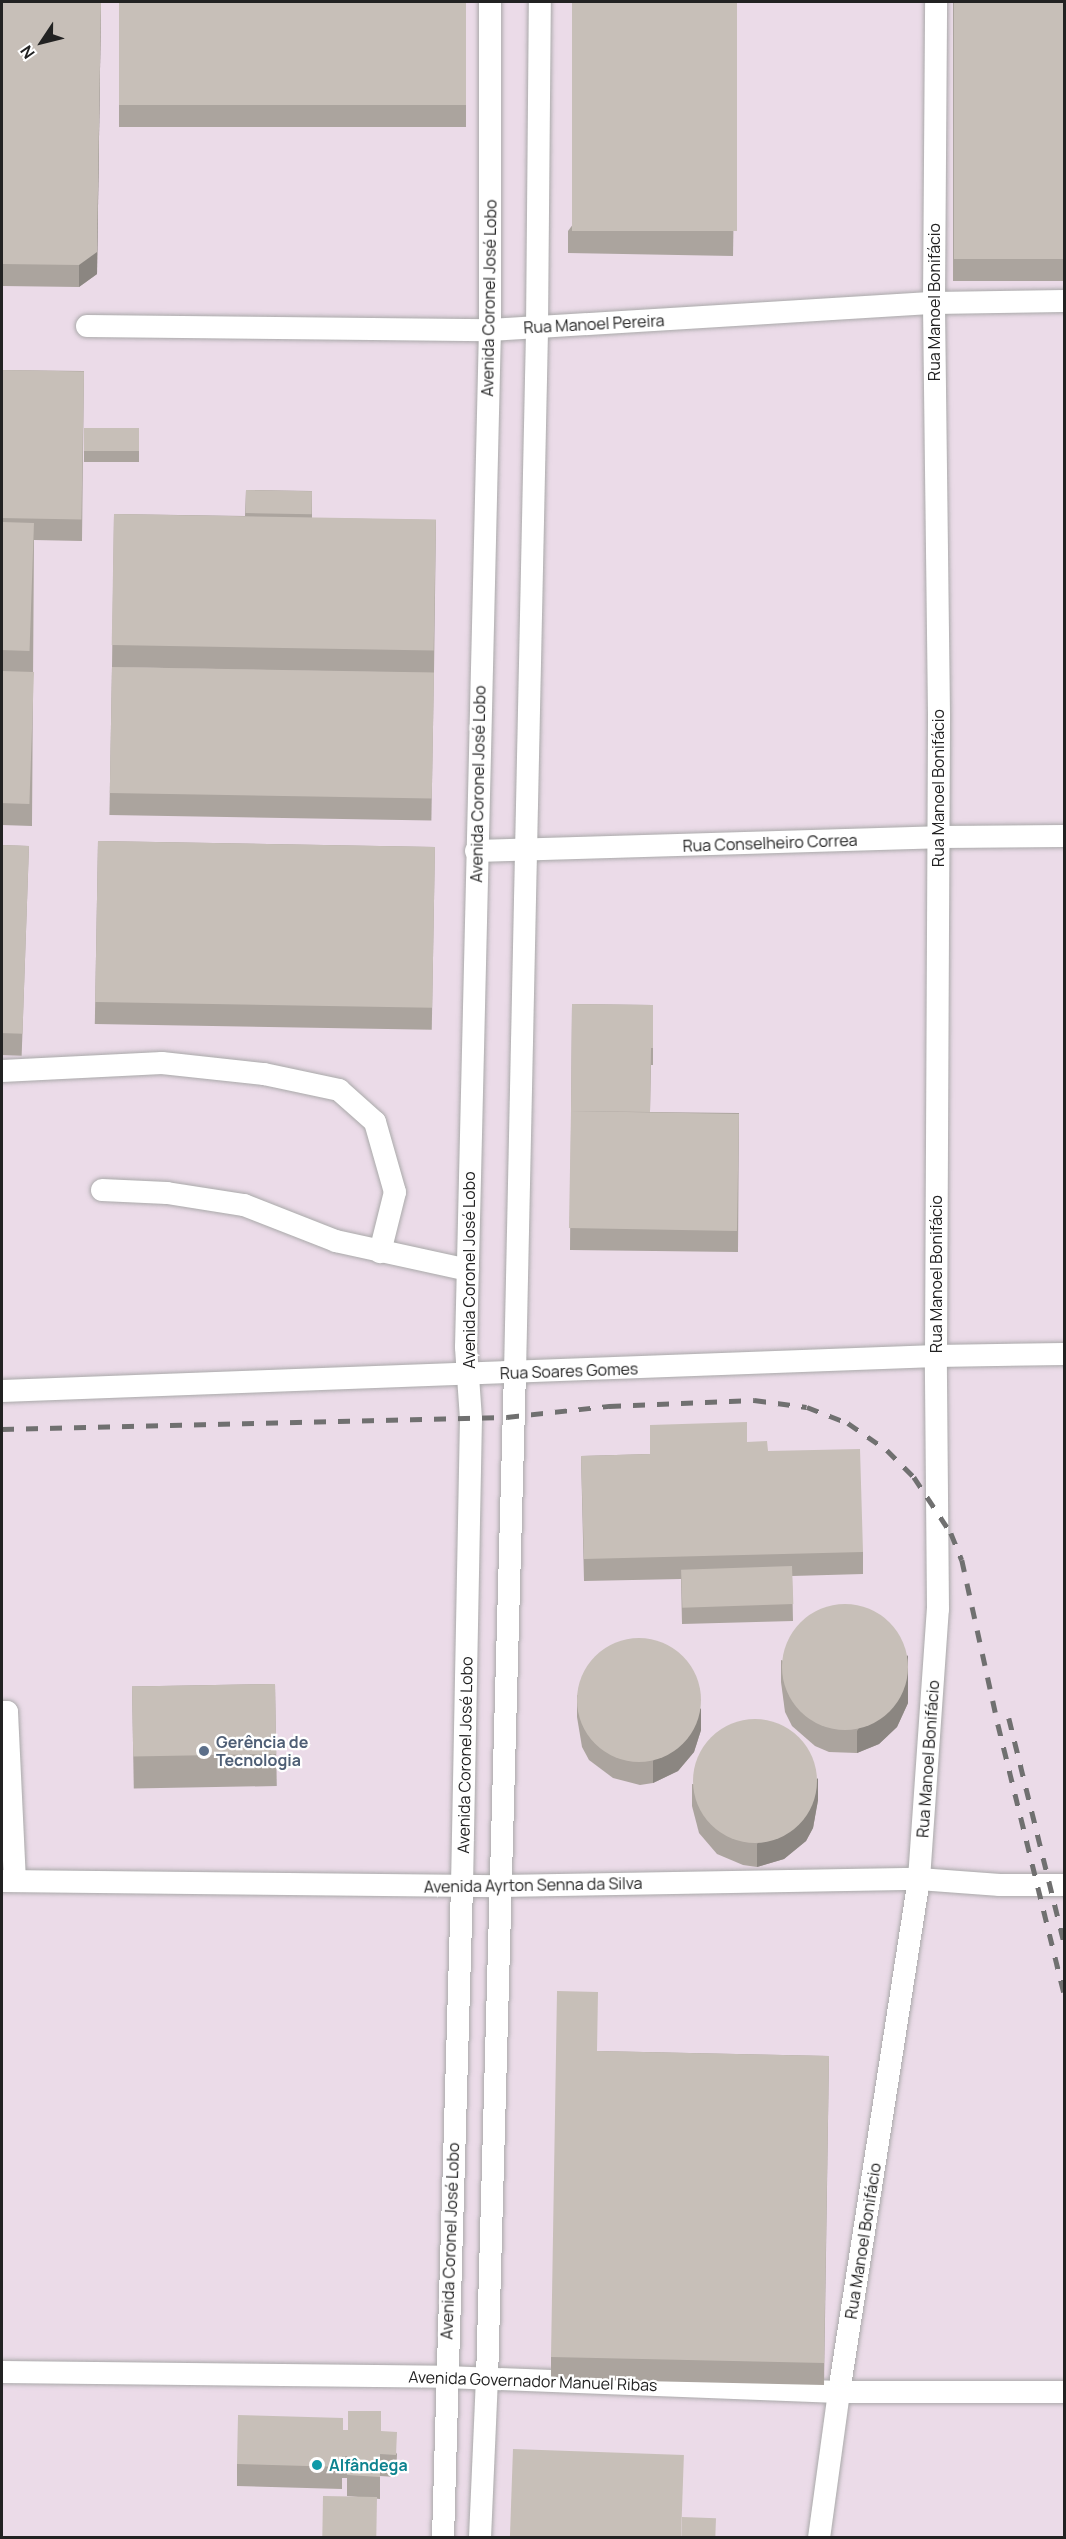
<!DOCTYPE html>
<meta charset="utf-8">
<style>
body{margin:0}
#map{position:relative;width:1066px;height:2539px;overflow:hidden;background:#f2efe9;font-family:Manrope,sans-serif}
div>[style]{position:absolute}
.industrial>*{inset:0;background:#ebdbe8;transform-origin:0 0}
.roads{filter:drop-shadow(0 0 2px #a9a9a9) drop-shadow(0 0 2px #a9a9a9)}
.minor>*{height:22px;margin:-11px;padding:0 11px;transform-origin:11px;border-radius:11px;background:#fff}
.rail>*{height:4.5px;margin-top:-2.25px;transform-origin:0;background:repeating-linear-gradient(90deg,#707070 0 12px,transparent 0 24px)}
.wall>*{inset:0;background:#aba49e;transform-origin:0 0}
.shaded-wall>*{inset:0;background:#8b8681}
.building>*{inset:0;background:#c7bfb8;transform-origin:0 0}
.round{border-radius:50%}
.dots>*{width:16px;height:16px;translate:-50% -50%;box-sizing:border-box;border:3px solid #fff;border-radius:50%}
span{translate:-50% -50%;white-space:nowrap;text-align:center;line-height:1.15;-webkit-text-stroke:4.5px #fff;paint-order:stroke}
.street-label{font-size:16px;color:#222}
.service-label{font-size:16px;color:#4e5e75;font-weight:700}
.left{translate:0 -50%;text-align:left}
.culture-label{font-size:16px;color:#0d838f;font-weight:700}
.frame{position:absolute;inset:0;border:3px solid #222;pointer-events:none}
.north{position:absolute;left:12px;top:12px;width:60px;height:60px;-webkit-text-stroke:4px #fff;paint-order:stroke;rotate:235deg;font-size:16px;font-weight:700;line-height:24px;text-align:center;color:#222}
.north::after{content:'';display:block;margin:auto;width:21px;height:27px;background:#222;clip-path:polygon(50% 0,100% 100%,50% 72%,0 100%)}
</style>
<div id="map">
<div class="industrial">
<div style="left:2px;top:2px;width:1062px;height:2536px"></div>
</div>
<div class="roads">
<div class="minor">
<div style="left:87px;top:326px;width:403px;rotate:0.6deg"></div>
<div style="left:490px;top:330px;width:445px;rotate:-3.5deg"></div>
<div style="left:934px;top:303px;width:130px;rotate:-0.9deg"></div>
<div style="left:476px;top:851px;width:462px;rotate:-1.7deg"></div>
<div style="left:938px;top:837px;width:126px;rotate:-0.5deg"></div>
<div style="left:2px;top:1071px;width:160px;rotate:-2.9deg"></div>
<div style="left:162px;top:1063px;width:103px;rotate:6.2deg"></div>
<div style="left:264px;top:1074px;width:77px;rotate:12deg"></div>
<div style="left:339px;top:1090px;width:48px;rotate:41.6deg"></div>
<div style="left:375px;top:1122px;width:73px;rotate:74.1deg"></div>
<div style="left:395px;top:1192px;width:62px;rotate:104deg"></div>
<div style="left:102px;top:1190px;width:65px;rotate:2.6deg"></div>
<div style="left:167px;top:1193px;width:78px;rotate:8.9deg"></div>
<div style="left:244px;top:1205px;width:99px;rotate:21.4deg"></div>
<div style="left:336px;top:1241px;width:135px;rotate:12.4deg"></div>
<div style="left:2px;top:1391px;width:935px;rotate:-2.15deg"></div>
<div style="left:936px;top:1356px;width:128px;rotate:-0.9deg"></div>
<div style="left:2px;top:1712px;width:5px"></div>
<div style="left:7px;top:1712px;width:169px;rotate:87.3deg"></div>
<div style="left:2px;top:1881px;width:499px;rotate:0.6deg"></div>
<div style="left:501px;top:1886px;width:418px;rotate:-1deg"></div>
<div style="left:919px;top:1879px;width:81px;rotate:4.2deg"></div>
<div style="left:1000px;top:1885px;width:64px"></div>
<div style="left:2px;top:2372px;width:444px;rotate:0.6deg"></div>
<div style="left:446px;top:2377px;width:393px;rotate:2.2deg"></div>
<div style="left:839px;top:2392px;width:225px"></div>
<div style="left:443px;top:2538px;width:652px;rotate:-88.33deg"></div>
<div style="left:462px;top:1886px;width:467px;rotate:-88.9deg"></div>
<div style="left:471px;top:1419px;width:72px;rotate:-94deg"></div>
<div style="left:466px;top:1347px;width:1017px;rotate:-88.65deg"></div>
<div style="left:490px;top:330px;width:328px;rotate:-90deg"></div>
<div style="left:480px;top:2538px;width:158px;rotate:-87.5deg"></div>
<div style="left:487px;top:2380px;width:1007px;rotate:-88.41deg"></div>
<div style="left:515px;top:1373px;width:1045px;rotate:-88.79deg"></div>
<div style="left:537px;top:328px;width:326px;rotate:-89.5deg"></div>
<div style="left:819px;top:2538px;width:147px;rotate:-82.2deg"></div>
<div style="left:839px;top:2392px;width:519px;rotate:-81.14deg"></div>
<div style="left:919px;top:1879px;width:271px;rotate:-86deg"></div>
<div style="left:938px;top:1609px;width:253px;rotate:-90.5deg"></div>
<div style="left:936px;top:1356px;width:641px;rotate:-89.73deg"></div>
<div style="left:939px;top:715px;width:412px;rotate:-90.7deg"></div>
<div style="left:934px;top:303px;width:301px;rotate:-89.6deg"></div>
</div>
</div>
<div class="rail">
<div style="left:2px;top:1429px;width:505px;rotate:-1.36deg"></div>
<div style="left:507px;top:1417px;width:103px;rotate:-6.2deg"></div>
<div style="left:609px;top:1406px;width:145px;rotate:-2.4deg"></div>
<div style="left:754px;top:1400px;width:53px;rotate:7.5deg"></div>
<div style="left:807px;top:1407px;width:44px;rotate:21.3deg"></div>
<div style="left:848px;top:1423px;width:47px;rotate:34.7deg"></div>
<div style="left:887px;top:1450px;width:38px;rotate:45deg"></div>
<div style="left:914px;top:1477px;width:67px;rotate:56.5deg"></div>
<div style="left:951px;top:1533px;width:29px;rotate:68deg"></div>
<div style="left:962px;top:1560px;width:168px;rotate:77.6deg"></div>
<div style="left:998px;top:1724px;width:276px;rotate:76.2deg"></div>
<div style="left:1009px;top:1718px;width:231px;rotate:76.2deg"></div>
</div>
<div class="wall">
<div style="clip-path:polygon(2px 2px,101px 2px,97px 274px,79px 287px,2px 286px)"></div>
<div style="left:119px;top:2px;width:347px;height:125px"></div>
<div style="clip-path:polygon(737px 2px,733px 256px,568px 253px,568px 231px)"></div>
<div style="left:953px;top:2px;width:112px;height:279px"></div>
<div style="clip-path:polygon(2px 370px,84px 371px,82px 541px,34px 540px,32px 826px,2px 825px)"></div>
<div style="left:84px;top:428px;width:55px;height:34px"></div>
<div style="clip-path:polygon(246px 490px,312px 491px,312px 518px,436px 520px,434px 673px,112px 667px,114px 514px,245px 516px)"></div>
<div style="left:112px;top:667px;width:322px;height:148px;rotate:1deg"></div>
<div style="left:98px;top:841px;width:337px;height:183px;rotate:1deg"></div>
<div style="left:2px;top:845px;width:27px;height:210px;rotate:2deg"></div>
<div style="clip-path:polygon(572px 1004px,653px 1005px,653px 1065px,651px 1065px,650px 1112px,739px 1113px,738px 1252px,570px 1250px)"></div>
<div style="clip-path:polygon(650px 1425px,747px 1442px,768px 1451px,863px 1552px,863px 1574px,792px 1576px,793px 1621px,682px 1624px,681px 1579px,584px 1581px,581px 1456px,650px 1454px)"></div>
<div style="clip-path:polygon(781px 1660px,908px 1703px,897px 1727px,879px 1744px,857px 1753px,829px 1752px,815px 1746px,792px 1726px,785px 1712px,781px 1682px)"></div>
<div style="left:275px;top:1684px;width:102px;height:143px;rotate:89deg"></div>
<div style="clip-path:polygon(577px 1695px,701px 1730px,694px 1752px,678px 1771px,653px 1783px,640px 1785px,613px 1778px,589px 1760px,582px 1747px,577px 1717px)"></div>
<div style="clip-path:polygon(692px 1784px,818px 1800px,813px 1828px,806px 1841px,784px 1859px,757px 1867px,743px 1865px,717px 1854px,699px 1833px,692px 1806px)"></div>
<div style="clip-path:polygon(597px 2051px,829px 2056px,824px 2385px,551px 2379px,551px 2357px)"></div>
<div style="clip-path:polygon(343px 2430px,381px 2431px,397px 2454px,396px 2477px,380px 2476px,380px 2499px,347px 2496px,347px 2478px,342px 2478px,342px 2489px,237px 2486px,237px 2464px)"></div>
</div>
<div class="shaded-wall">
<div style="clip-path:polygon(101px 2px,97px 274px,79px 287px,79px 265px)"></div>
<div style="clip-path:polygon(908px 1655px,908px 1703px,897px 1727px,879px 1744px,857px 1753px,857px 1731px)"></div>
<div style="clip-path:polygon(701px 1708px,701px 1730px,694px 1752px,678px 1771px,653px 1783px,653px 1761px)"></div>
<div style="clip-path:polygon(818px 1778px,818px 1800px,813px 1828px,806px 1841px,784px 1859px,757px 1867px,757px 1844px)"></div>
</div>
<div class="building">
<div style="clip-path:polygon(2px 2px,101px 2px,97px 252px,79px 265px,2px 264px)"></div>
<div style="left:119px;top:2px;width:347px;height:103px"></div>
<div style="left:572px;top:2px;width:165px;height:229px"></div>
<div style="left:954px;top:2px;width:111px;height:257px"></div>
<div style="left:2px;top:370px;width:82px;height:148px;rotate:1deg"></div>
<div style="left:84px;top:428px;width:55px;height:23px"></div>
<div style="left:246px;top:490px;width:66px;height:23px;rotate:1deg"></div>
<div style="left:114px;top:514px;width:322px;height:131px;rotate:1deg"></div>
<div style="left:2px;top:522px;width:32px;height:128px;rotate:2deg"></div>
<div style="left:112px;top:667px;width:322px;height:126px;rotate:1deg"></div>
<div style="left:2px;top:671px;width:32px;height:132px;rotate:2deg"></div>
<div style="left:98px;top:841px;width:337px;height:161px;rotate:1deg"></div>
<div style="left:2px;top:845px;width:27px;height:188px;rotate:2deg"></div>
<div style="clip-path:polygon(572px 1004px,653px 1005px,653px 1048px,651px 1048px,650px 1112px,571px 1111px)"></div>
<div style="left:571px;top:1111px;width:168px;height:117px;rotate:1deg"></div>
<div style="clip-path:polygon(747px 1422px,747px 1442px,767px 1441px,768px 1451px,860px 1449px,863px 1552px,584px 1559px,581px 1456px,650px 1454px,650px 1425px)"></div>
<div style="left:792px;top:1566px;width:38px;height:111px;rotate:88deg"></div>
<div class="round" style="left:782px;top:1604px;width:126px;height:126px"></div>
<div class="round" style="left:577px;top:1638px;width:124px;height:124px"></div>
<div style="left:275px;top:1684px;width:70px;height:143px;rotate:89deg"></div>
<div class="round" style="left:693px;top:1719px;width:124px;height:124px"></div>
<div style="clip-path:polygon(557px 1991px,598px 1992px,597px 2051px,829px 2056px,824px 2363px,551px 2357px)"></div>
<div style="clip-path:polygon(348px 2411px,381px 2411px,381px 2431px,397px 2432px,396px 2455px,380px 2454px,380px 2477px,347px 2475px,347px 2456px,342px 2456px,342px 2467px,237px 2464px,238px 2415px,343px 2418px,343px 2430px,348px 2430px)"></div>
<div style="left:513px;top:2449px;width:171px;height:89px;rotate:2deg"></div>
<div style="left:323px;top:2496px;width:54px;height:42px;rotate:1deg"></div>
<div style="left:682px;top:2517px;width:34px;height:21px;rotate:2deg"></div>
</div>
<div class="dots">
<div style="left:204px;top:1751px;background:#5c6f8a"></div>
<div style="left:317px;top:2465px;background:#0f9aa8"></div>
</div>
<div class="street-label">
<span style="left:489px;top:298px;rotate:-89deg">Avenida Coronel José Lobo</span>
<span style="left:934px;top:302px;rotate:-90deg">Rua Manoel Bonifácio</span>
<span style="left:594px;top:324px;rotate:-3deg">Rua Manoel Pereira</span>
<span style="left:478px;top:784px;rotate:-89deg">Avenida Coronel José Lobo</span>
<span style="left:938px;top:788px;rotate:-90deg">Rua Manoel Bonifácio</span>
<span style="left:770px;top:843px;rotate:-2deg">Rua Conselheiro Correa</span>
<span style="left:469px;top:1270px;rotate:-90deg">Avenida Coronel José Lobo</span>
<span style="left:936px;top:1274px;rotate:-90deg">Rua Manoel Bonifácio</span>
<span style="left:569px;top:1371px;rotate:-2deg">Rua Soares Gomes</span>
<span style="left:465px;top:1755px;rotate:-89deg">Avenida Coronel José Lobo</span>
<span style="left:928px;top:1759px;rotate:-86deg">Rua Manoel Bonifácio</span>
<span style="left:533px;top:1885px;rotate:-1deg">Avenida Ayrton Senna da Silva</span>
<span style="left:450px;top:2241px;rotate:-88deg">Avenida Coronel José Lobo</span>
<span style="left:863px;top:2241px;rotate:-81deg">Rua Manoel Bonifácio</span>
<span style="left:533px;top:2381px;rotate:2deg">Avenida Governador Manuel Ribas</span>
</div>
<div class="service-label">
<span class="left" style="left:216px;top:1751px">Gerência de<br>Tecnologia</span>
</div>
<div class="culture-label">
<span class="left" style="left:329px;top:2465px">Alfândega</span>
</div>
<div class="frame"></div>
<div class="north">N</div>
</div>
